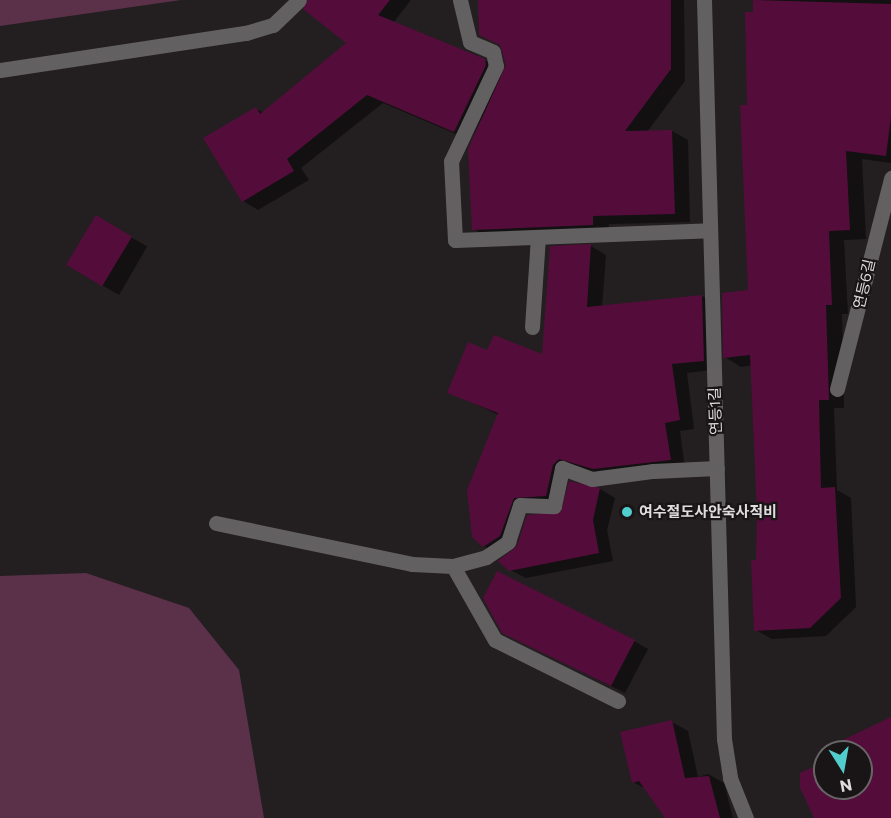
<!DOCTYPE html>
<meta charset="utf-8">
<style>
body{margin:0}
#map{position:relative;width:891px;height:818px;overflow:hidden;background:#231e20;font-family:Commissioner,"Noto Sans KR",sans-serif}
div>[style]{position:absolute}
.green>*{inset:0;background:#5b3149}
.shadow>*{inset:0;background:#0007;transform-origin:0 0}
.building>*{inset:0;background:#540d3b;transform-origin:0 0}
.service>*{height:15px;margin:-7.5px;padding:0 7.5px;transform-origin:7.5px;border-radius:7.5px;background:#636062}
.minor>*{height:15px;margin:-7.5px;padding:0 7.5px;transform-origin:7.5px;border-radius:7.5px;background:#636062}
.dots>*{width:16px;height:16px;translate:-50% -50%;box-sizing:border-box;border:3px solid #191517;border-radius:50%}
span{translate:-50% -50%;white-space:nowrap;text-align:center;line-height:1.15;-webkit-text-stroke:4.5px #191517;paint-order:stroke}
.street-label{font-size:15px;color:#dfdcde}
.poi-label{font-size:15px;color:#dfdcde;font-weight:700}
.left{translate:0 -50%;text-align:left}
.north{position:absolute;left:813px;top:740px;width:60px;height:60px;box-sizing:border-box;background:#191517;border:2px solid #686567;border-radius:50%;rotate:169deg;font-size:16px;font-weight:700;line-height:24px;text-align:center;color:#dfdcde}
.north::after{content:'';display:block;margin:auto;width:21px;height:27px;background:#52cdce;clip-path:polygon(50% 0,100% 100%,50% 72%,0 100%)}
</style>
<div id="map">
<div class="green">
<div style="clip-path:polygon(0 0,181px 0,0 26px)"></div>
<div style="clip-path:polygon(86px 573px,189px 608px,239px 670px,264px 818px,0 818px,0 576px)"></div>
</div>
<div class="shadow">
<div style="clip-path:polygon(323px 0,411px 0,393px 23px,484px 60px,500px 69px,501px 78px,507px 65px,502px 46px,480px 34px,479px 0,684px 0,685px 81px,647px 132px,672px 131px,688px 140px,690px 222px,609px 224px,608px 233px,490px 238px,473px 229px,486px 111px,470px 140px,383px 103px,301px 168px,309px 180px,258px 210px,243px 201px,256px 109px,264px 113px,349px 43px)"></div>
<div style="clip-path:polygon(755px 0,891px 0,891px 163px,862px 159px,866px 239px,844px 240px,848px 314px,842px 314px,844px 408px,834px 408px,837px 490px,851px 498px,856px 607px,826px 636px,772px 639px,756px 630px,759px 514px,752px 365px,741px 367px,725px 357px,749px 291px,748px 106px)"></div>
<div style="left:96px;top:217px;width:59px;height:56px;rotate:30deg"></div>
<div style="clip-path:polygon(591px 246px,606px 255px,602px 307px,702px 296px,717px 305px,719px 369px,687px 373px,694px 429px,680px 431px,685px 469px,568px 474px,561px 504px,529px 506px,515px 544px,499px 555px,484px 546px,499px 415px,449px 392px,488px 352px,543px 356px)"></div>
<div style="clip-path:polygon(570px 483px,600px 489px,615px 498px,607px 530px,613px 561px,526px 578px,510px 570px,562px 514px)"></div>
<div style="clip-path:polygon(518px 640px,634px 641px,648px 649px,625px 693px)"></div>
<div style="clip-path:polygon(672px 722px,688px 731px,698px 777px,708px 774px,724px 783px,733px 818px,666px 818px,646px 789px,633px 782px)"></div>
</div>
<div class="building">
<div style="clip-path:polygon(308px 0,390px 0,378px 15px,485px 59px,486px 65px,454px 132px,367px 95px,287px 159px,294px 171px,242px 202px,203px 138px,256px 107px,260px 114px,346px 43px,303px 9px)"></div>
<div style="clip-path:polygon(478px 0,671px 0,671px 69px,625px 131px,672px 130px,675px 214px,593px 216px,593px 225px,472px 230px,468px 149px,506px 65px,500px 45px,479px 35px)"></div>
<div style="clip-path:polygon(753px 0,891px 4px,891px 117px,886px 156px,846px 151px,850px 230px,829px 231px,832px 305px,826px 305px,829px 400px,819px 400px,821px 488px,835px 487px,841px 598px,810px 628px,754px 631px,751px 560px,756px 560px,757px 514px,750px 355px,723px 358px,722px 293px,748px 290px,740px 105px,747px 105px,745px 12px,753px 12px)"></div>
<div style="left:96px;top:215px;width:42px;height:58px;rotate:31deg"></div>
<div style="clip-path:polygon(591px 244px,587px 307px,702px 295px,704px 361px,672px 364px,680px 420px,665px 423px,671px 460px,593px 469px,559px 459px,553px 465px,546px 496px,514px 498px,500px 536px,483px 547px,472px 537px,467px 490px,498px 413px,447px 393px,468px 342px,487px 350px,494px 335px,542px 354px,550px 246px)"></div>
<div style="clip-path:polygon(569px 481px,600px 488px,593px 520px,599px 553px,509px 571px,498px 561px,517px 546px,527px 515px,561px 512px)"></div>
<div style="clip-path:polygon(497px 571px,635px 640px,611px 686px,502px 633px,483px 598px)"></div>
<div style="clip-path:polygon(891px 717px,891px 818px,814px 818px,800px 788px,800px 773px,825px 762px,825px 788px,861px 788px,861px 752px,845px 752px,848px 751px,843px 740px)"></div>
<div style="clip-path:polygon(672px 720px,685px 778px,709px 776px,720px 818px,665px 818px,639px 781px,632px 783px,620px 732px)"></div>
</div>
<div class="service">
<div style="left:460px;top:0;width:43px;rotate:76.6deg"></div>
<div style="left:470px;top:42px;width:25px;rotate:23deg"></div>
<div style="left:493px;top:52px;width:14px;rotate:78deg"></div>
<div style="left:496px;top:66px;width:105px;rotate:115.3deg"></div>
<div style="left:451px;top:161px;width:79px;rotate:87.1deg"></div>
<div style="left:455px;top:240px;width:255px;rotate:-2.2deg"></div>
<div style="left:0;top:70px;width:249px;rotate:-8.6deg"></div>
<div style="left:246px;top:33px;width:28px;rotate:-17deg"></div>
<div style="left:273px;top:25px;width:36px;rotate:-44deg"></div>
<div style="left:532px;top:327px;width:90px;rotate:-86.2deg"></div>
<div style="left:216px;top:523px;width:200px;rotate:11.8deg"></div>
<div style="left:412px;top:564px;width:41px;rotate:2.8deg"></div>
<div style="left:618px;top:701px;width:137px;rotate:-153.6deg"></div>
<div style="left:495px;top:640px;width:85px;rotate:-119.6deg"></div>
<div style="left:453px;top:566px;width:34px;rotate:-15deg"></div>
<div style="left:486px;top:557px;width:27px;rotate:-34deg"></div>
<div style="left:508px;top:542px;width:39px;rotate:-72deg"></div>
<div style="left:520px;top:505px;width:34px;rotate:2deg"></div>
<div style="left:554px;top:506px;width:39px;rotate:-78deg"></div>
<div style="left:562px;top:468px;width:32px;rotate:20deg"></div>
<div style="left:592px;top:479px;width:62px;rotate:-7.5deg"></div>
<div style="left:653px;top:471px;width:64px;rotate:-2.7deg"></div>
</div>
<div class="minor">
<div style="left:704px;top:0;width:739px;rotate:88.45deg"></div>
<div style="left:724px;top:739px;width:39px;rotate:81deg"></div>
<div style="left:730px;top:778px;width:43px;rotate:68.2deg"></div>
<div style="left:837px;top:389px;width:218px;rotate:-75.6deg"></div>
</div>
<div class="dots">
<div style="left:627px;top:512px;background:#52cdce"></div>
</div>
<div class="street-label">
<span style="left:864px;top:284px;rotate:-77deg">연등6길</span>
<span style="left:715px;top:411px;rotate:-92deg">연등1길</span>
</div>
<div class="poi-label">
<span class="left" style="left:639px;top:512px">여수절도사안숙사적비</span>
</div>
<div class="north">N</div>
</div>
